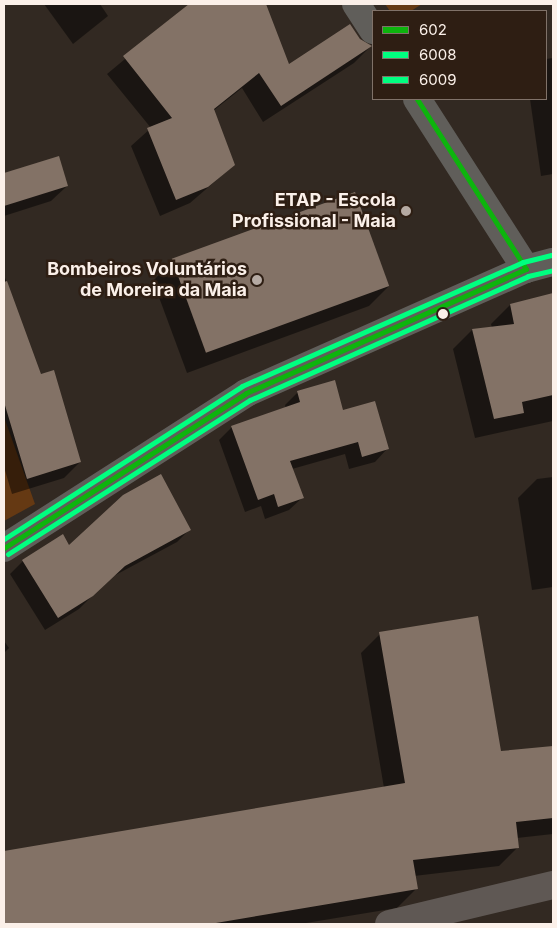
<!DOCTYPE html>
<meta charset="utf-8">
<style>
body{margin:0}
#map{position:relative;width:557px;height:928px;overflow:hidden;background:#322922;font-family:Inter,sans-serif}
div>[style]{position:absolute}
.green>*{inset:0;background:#653913}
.shadow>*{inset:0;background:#0007}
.building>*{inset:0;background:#837266;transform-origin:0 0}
.street>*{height:28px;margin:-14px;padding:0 14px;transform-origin:14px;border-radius:14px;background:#5f5854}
.secondary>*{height:28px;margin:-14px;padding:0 14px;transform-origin:14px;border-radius:14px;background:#605e5a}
.bus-1>*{height:5px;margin:-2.5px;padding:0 2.5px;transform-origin:2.5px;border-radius:2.5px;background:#0db40d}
.bus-2>*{height:5px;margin:-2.5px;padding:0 2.5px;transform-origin:2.5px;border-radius:2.5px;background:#00ff80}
.bus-3>*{height:5px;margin:-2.5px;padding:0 2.5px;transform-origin:2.5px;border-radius:2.5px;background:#00ff80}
.dots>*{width:14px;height:14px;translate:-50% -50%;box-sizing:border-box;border:2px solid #2e1e13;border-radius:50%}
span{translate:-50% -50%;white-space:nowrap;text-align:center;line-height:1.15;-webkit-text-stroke:5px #2e1e13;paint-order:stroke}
.poi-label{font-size:18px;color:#fbf0e9;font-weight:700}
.right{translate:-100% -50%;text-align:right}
.frame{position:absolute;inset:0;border:5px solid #fbf0e9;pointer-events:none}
.legend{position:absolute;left:372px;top:10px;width:175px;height:90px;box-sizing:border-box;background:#2e1e13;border:1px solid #807269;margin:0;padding:6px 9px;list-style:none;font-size:15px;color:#fbf0e9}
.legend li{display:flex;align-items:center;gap:10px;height:25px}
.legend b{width:25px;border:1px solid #807269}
</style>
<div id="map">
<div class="green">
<div style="clip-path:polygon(385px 4px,422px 4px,411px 11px,390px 11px)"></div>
<div style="clip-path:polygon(4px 417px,35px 504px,4px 521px)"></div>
</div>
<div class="shadow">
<div style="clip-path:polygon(44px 4px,100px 4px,108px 16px,73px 44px)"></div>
<div style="clip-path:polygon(191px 4px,264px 4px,289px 66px,359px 40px,370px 47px,354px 63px,263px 122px,242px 88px,213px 111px,234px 165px,190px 203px,160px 216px,131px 146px,151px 128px,107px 74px)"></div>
<div style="clip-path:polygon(553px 58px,553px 174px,541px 176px,530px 99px,546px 99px,546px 59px)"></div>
<div style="clip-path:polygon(58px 157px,67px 186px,51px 201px,4px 216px,4px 174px)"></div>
<div style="clip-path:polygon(173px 260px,389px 286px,369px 306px,187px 373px,153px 281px)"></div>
<div style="clip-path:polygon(4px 275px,40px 375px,80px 462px,64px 478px,12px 494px,4px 467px)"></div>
<div style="clip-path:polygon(553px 294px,553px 421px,475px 438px,453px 349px,472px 330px,492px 328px,491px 324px,510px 305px)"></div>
<div style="clip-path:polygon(298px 392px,342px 411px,387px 449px,375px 462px,349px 469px,345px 454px,292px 469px,302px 498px,289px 510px,265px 519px,261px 506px,245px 512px,219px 440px,232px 427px,286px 408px,285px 405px)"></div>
<div style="clip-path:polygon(553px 477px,553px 587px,532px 590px,518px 498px,537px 479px)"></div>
<div style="clip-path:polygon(190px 529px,177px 542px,110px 578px,79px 609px,45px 630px,10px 574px,23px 561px,69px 547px)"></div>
<div style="clip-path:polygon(380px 634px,500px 753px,553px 747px,553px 834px,517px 838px,518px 847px,499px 866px,414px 876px,416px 889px,397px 908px,300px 924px,4px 924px,4px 852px,384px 788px,361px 653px)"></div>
<div style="clip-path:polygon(4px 641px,9px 648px,4px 653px)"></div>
</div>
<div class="building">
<div style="clip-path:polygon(189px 4px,266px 4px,289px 64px,350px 24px,360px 39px,372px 46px,281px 106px,259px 73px,214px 109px,235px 165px,208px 187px,176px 200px,147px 128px,172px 118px,123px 56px)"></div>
<div style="clip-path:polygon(59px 156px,68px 186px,4px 206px,4px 173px)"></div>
<div style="left:355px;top:192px;width:100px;height:195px;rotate:70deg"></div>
<div style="clip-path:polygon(7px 281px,41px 374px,54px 370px,81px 462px,27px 479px,4px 402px,4px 282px)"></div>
<div style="clip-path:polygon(553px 293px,553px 395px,522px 402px,524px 413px,494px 419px,472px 329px,514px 324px,510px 304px)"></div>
<div style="clip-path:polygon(335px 380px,343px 410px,375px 401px,389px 449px,362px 457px,358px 442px,290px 461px,304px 498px,278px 507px,274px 494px,258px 500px,231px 426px,300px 402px,297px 391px)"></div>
<div style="clip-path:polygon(161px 474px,191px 530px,125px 566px,93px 596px,58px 618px,22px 560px,63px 534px,69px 545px,123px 495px)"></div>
<div style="clip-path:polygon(478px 616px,501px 751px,553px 746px,553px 818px,516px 822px,519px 848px,413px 860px,418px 889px,210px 924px,4px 924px,4px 851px,405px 783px,379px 632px)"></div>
</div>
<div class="street">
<div style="left:389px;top:924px;width:169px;rotate:-13.4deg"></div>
</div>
<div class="secondary">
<div style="left:356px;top:4px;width:31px;rotate:57deg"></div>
<div style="left:417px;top:99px;width:202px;rotate:57.3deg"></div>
<div style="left:4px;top:548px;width:287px;rotate:-32.6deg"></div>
<div style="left:246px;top:393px;width:306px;rotate:-23.9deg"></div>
<div style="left:526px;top:269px;width:28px;rotate:-15deg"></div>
</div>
<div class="bus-1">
<div style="left:417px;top:99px;width:202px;rotate:57.3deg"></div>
<div style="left:4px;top:548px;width:287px;rotate:-32.6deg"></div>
<div style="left:246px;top:393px;width:306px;rotate:-23.9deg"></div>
</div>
<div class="bus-2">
<div style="left:8px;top:554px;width:287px;rotate:-32.5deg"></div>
<div style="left:250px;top:400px;width:304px;rotate:-24deg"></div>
<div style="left:528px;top:276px;width:26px;rotate:-13deg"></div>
</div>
<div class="bus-3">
<div style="left:4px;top:539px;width:283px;rotate:-32.7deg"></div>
<div style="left:242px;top:386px;width:307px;rotate:-23.8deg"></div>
<div style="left:523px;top:262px;width:29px;rotate:-14deg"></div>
</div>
<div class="dots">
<div style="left:406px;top:211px;background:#b5aaa3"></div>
<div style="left:257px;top:280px;background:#b5aaa3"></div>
<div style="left:443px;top:314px;background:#fbf0e9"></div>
</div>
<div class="poi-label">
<span class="right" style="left:396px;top:211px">ETAP - Escola<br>Profissional - Maia</span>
<span class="right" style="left:247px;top:280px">Bombeiros Voluntários<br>de Moreira da Maia</span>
</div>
<div class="frame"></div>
<ul class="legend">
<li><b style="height:6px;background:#0db40d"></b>602</li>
<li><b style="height:6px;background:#00ff80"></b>6008</li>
<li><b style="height:6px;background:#00ff80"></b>6009</li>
</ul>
</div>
